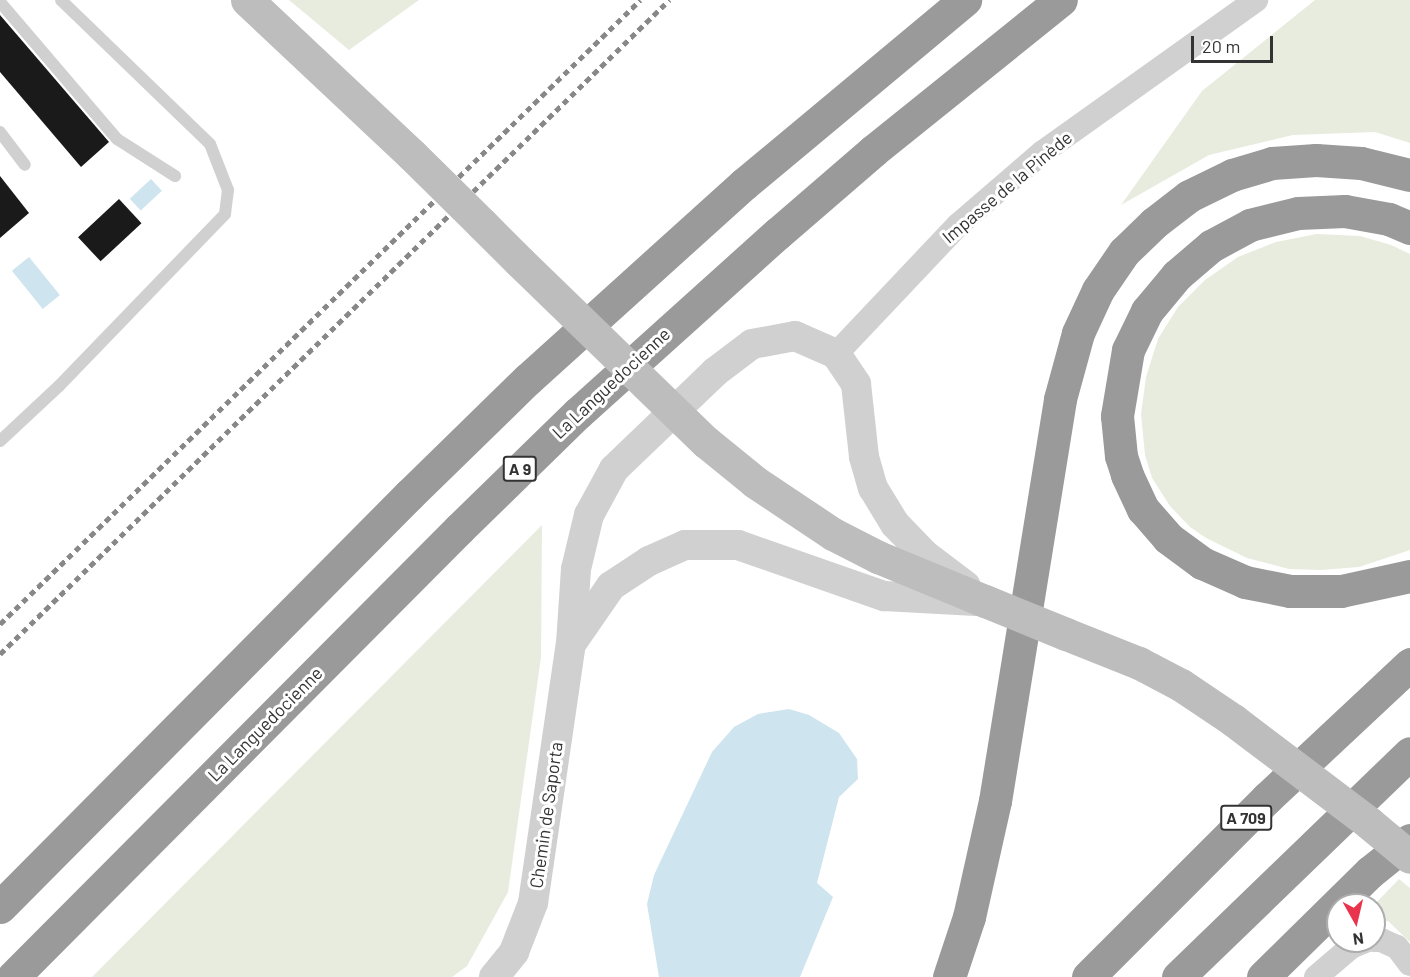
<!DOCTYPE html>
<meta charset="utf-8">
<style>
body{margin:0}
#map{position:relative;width:1410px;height:977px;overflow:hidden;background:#fff;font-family:Barlow,sans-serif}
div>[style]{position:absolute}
.green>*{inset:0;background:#e7ecde}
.water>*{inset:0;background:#cee4ef;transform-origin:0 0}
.building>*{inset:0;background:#1a1a1a;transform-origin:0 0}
.service>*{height:12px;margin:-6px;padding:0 6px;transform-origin:6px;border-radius:6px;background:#d0d0d0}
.minor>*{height:24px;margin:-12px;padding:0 12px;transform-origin:12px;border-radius:12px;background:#d0d0d0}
.tertiary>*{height:30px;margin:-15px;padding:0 15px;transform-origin:15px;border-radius:15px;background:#d0d0d0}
.secondary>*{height:33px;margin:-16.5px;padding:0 16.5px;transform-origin:16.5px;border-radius:16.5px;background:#bdbdbd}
.motorway>*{height:33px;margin:-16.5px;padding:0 16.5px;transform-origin:16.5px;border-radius:16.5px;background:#9a9a9a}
.rail>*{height:4.5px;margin-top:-2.25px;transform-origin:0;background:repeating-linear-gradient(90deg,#888 0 6px,transparent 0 10.5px)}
.secondary-bridge>*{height:33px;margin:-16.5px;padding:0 16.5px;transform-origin:16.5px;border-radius:16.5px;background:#bdbdbd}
span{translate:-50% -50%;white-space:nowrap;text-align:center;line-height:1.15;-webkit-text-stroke:6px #fff;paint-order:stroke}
.shield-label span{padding:2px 4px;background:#fff;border:2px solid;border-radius:4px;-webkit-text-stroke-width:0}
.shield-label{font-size:16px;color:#333;font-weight:700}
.street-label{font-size:18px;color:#333}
.north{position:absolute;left:1326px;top:893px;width:60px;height:60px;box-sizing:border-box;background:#fff;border:2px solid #adadad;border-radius:50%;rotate:172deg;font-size:16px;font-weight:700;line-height:24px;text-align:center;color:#333}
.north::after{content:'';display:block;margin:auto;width:21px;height:27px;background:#ea344e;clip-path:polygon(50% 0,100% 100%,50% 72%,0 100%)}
.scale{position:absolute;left:1191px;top:36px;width:82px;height:27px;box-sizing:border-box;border:3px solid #333;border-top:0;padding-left:8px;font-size:18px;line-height:21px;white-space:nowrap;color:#333;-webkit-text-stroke:4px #fff;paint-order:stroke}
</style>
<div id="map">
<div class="green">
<div style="clip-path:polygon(289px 0,419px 0,349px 50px)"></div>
<div style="clip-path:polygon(1315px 0,1410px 0,1410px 143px,1375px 132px,1293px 135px,1209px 155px,1121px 205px,1202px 91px)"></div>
<div style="clip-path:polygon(1317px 234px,1360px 236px,1391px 245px,1410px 254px,1410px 550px,1359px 567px,1321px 570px,1289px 569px,1247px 558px,1206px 538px,1190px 527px,1170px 506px,1152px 478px,1145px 455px,1141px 414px,1146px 377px,1158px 339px,1178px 307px,1205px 280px,1238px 257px,1276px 242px)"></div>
<div style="clip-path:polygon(542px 525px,541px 657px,508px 892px,467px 966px,452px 977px,92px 977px)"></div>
<div style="clip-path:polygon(1399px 879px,1410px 888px,1410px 942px,1388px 921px,1374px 924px,1374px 905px)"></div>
</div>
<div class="water">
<div style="left:151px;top:179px;width:16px;height:29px;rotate:47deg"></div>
<div style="left:29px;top:257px;width:49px;height:22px;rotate:51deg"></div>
<div style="clip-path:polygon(789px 709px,809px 715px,839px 733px,857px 759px,858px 779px,839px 797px,817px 883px,833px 897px,800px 977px,659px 977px,647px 904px,654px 875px,712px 752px,734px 727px,758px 714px)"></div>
</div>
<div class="building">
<div style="clip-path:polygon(0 15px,109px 142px,81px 167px,0 72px)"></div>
<div style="clip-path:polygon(0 176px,29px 213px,0 238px)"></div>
<div style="left:119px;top:199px;width:33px;height:56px;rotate:47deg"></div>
</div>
<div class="service">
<div style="left:0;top:2px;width:180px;rotate:49.5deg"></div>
<div style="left:117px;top:139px;width:69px;rotate:32.5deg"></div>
<div style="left:0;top:132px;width:41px;rotate:52.9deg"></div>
<div style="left:0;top:441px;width:81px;rotate:-43deg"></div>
<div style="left:59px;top:386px;width:239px;rotate:-46deg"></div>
<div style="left:225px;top:214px;width:24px;rotate:-83deg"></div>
<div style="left:228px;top:190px;width:49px;rotate:-111.4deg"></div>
<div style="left:210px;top:144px;width:207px;rotate:-136deg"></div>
</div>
<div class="minor">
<div style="left:836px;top:354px;width:178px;rotate:-46.6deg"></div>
<div style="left:958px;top:225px;width:112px;rotate:-40.7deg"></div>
<div style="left:1043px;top:152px;width:262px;rotate:-35.5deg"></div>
<div style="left:1374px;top:940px;width:7px"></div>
<div style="left:1381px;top:940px;width:17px;rotate:24deg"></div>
<div style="left:1397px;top:947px;width:21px;rotate:53deg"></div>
<div style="left:1316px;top:977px;width:46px;rotate:-40.6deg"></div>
<div style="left:1351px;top:947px;width:15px;rotate:-23deg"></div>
</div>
<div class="tertiary">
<div style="left:571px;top:644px;width:70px;rotate:-55.4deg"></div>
<div style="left:611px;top:586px;width:45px;rotate:-33.3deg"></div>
<div style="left:649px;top:561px;width:39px;rotate:-24deg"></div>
<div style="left:685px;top:545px;width:53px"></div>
<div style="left:738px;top:545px;width:155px;rotate:19.3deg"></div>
<div style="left:884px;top:596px;width:92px;rotate:3.1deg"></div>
<div style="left:494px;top:977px;width:32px;rotate:-51deg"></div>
<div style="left:514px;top:952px;width:53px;rotate:-68.8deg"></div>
<div style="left:533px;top:903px;width:262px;rotate:-81.7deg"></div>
<div style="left:571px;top:644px;width:75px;rotate:-86.2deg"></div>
<div style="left:576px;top:569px;width:56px;rotate:-76.5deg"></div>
<div style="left:589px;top:515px;width:52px;rotate:-61.5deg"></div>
<div style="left:614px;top:469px;width:140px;rotate:-43.8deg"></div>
<div style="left:715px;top:372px;width:46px;rotate:-37.1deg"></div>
<div style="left:752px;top:344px;width:44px;rotate:-10.5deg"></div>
<div style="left:795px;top:336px;width:45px;rotate:23.7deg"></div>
<div style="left:836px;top:354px;width:36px;rotate:56deg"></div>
<div style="left:856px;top:384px;width:73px;rotate:83.7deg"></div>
<div style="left:864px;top:457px;width:32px;rotate:74deg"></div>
<div style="left:873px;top:488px;width:42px;rotate:58.6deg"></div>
<div style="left:895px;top:524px;width:43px;rotate:45.9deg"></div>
<div style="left:925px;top:555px;width:51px;rotate:37.1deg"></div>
</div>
<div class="secondary">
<div style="left:247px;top:0;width:226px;rotate:43.2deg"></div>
<div style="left:482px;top:224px;width:54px;rotate:45deg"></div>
<div style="left:706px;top:442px;width:63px;rotate:39.2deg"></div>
<div style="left:755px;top:482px;width:94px;rotate:33.7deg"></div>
<div style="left:833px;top:534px;width:51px;rotate:27.1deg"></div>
<div style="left:878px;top:557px;width:116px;rotate:22.4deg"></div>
<div style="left:1066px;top:634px;width:79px;rotate:21.7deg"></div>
<div style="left:1139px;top:663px;width:47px;rotate:27.6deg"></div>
<div style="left:1181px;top:685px;width:63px;rotate:33.9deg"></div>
</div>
<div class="motorway">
<div style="left:1410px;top:228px;width:23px;rotate:-157deg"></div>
<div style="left:1389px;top:219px;width:45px;rotate:-169.7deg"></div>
<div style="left:1345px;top:211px;width:47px;rotate:177.6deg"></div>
<div style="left:1298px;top:213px;width:49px;rotate:166deg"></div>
<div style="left:1250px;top:225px;width:44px;rotate:151.7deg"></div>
<div style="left:1211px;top:246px;width:45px;rotate:139.5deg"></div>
<div style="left:1177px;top:275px;width:47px;rotate:129.8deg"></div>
<div style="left:1147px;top:311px;width:43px;rotate:116deg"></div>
<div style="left:1128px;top:350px;width:67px;rotate:99.5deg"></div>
<div style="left:1117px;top:416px;width:40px;rotate:84.3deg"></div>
<div style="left:1121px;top:456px;width:20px;rotate:72deg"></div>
<div style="left:1127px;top:475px;width:38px;rotate:65deg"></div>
<div style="left:1143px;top:509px;width:38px;rotate:49deg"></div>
<div style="left:1168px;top:538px;width:42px;rotate:36.3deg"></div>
<div style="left:1202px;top:563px;width:47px;rotate:23.8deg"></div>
<div style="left:1245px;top:582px;width:46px;rotate:11.3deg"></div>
<div style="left:1290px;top:591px;width:51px"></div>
<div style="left:1341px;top:591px;width:71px;rotate:-12.3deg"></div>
<div style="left:0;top:907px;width:581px;rotate:-45.21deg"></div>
<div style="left:409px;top:495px;width:166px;rotate:-44.3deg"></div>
<div style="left:528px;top:379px;width:291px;rotate:-42.1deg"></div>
<div style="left:744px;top:184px;width:288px;rotate:-39.8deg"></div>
<div style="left:13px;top:977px;width:632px;rotate:-45.13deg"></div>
<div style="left:459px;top:529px;width:166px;rotate:-44.3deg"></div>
<div style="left:578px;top:413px;width:268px;rotate:-42deg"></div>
<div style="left:777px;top:234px;width:127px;rotate:-40.8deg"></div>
<div style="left:873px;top:151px;width:241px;rotate:-38.8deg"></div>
<div style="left:949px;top:977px;width:63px;rotate:-71.6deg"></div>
<div style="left:969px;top:917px;width:119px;rotate:-77.4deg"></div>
<div style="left:995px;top:801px;width:407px;rotate:-80.8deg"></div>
<div style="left:1060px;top:399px;width:68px;rotate:-74.7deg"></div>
<div style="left:1078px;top:333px;width:47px;rotate:-65.1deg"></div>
<div style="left:1098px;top:290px;width:46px;rotate:-55.6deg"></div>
<div style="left:1124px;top:252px;width:42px;rotate:-44deg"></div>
<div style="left:1154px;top:223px;width:44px;rotate:-37.6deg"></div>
<div style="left:1189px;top:196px;width:48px;rotate:-26deg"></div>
<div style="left:1232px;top:175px;width:42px;rotate:-16.7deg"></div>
<div style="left:1272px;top:163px;width:44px;rotate:-3.9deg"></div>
<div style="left:1316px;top:160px;width:45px;rotate:3.8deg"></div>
<div style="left:1361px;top:163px;width:50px;rotate:13.8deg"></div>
<div style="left:1088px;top:977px;width:253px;rotate:-45deg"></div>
<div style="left:1267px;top:798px;width:196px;rotate:-43.1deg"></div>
<div style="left:1178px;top:977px;width:322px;rotate:-44deg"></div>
<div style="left:1263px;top:977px;width:150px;rotate:-44.5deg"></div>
<div style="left:1370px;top:872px;width:51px;rotate:-38.7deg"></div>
</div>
<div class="rail">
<div style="left:0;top:624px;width:894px;rotate:-44.27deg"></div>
<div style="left:0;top:654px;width:936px;rotate:-44.35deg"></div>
</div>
<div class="secondary-bridge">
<div style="left:412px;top:155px;width:98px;rotate:44.6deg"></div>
<div style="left:520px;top:262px;width:259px;rotate:44.1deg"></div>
<div style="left:985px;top:601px;width:87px;rotate:22.2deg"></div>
<div style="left:1233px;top:720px;width:171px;rotate:37.1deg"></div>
<div style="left:1369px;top:823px;width:53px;rotate:39.7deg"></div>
</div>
<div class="shield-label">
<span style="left:520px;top:469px">A 9</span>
<span style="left:1246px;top:818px">A 709</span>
</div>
<div class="street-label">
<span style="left:1007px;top:187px;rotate:-40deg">Impasse de la Pinède</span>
<span style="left:611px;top:383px;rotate:-43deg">La Languedocienne</span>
<span style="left:265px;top:724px;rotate:-45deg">La Languedocienne</span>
<span style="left:546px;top:815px;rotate:-82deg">Chemin de Saporta</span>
</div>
<div class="north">N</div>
<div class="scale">20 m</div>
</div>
